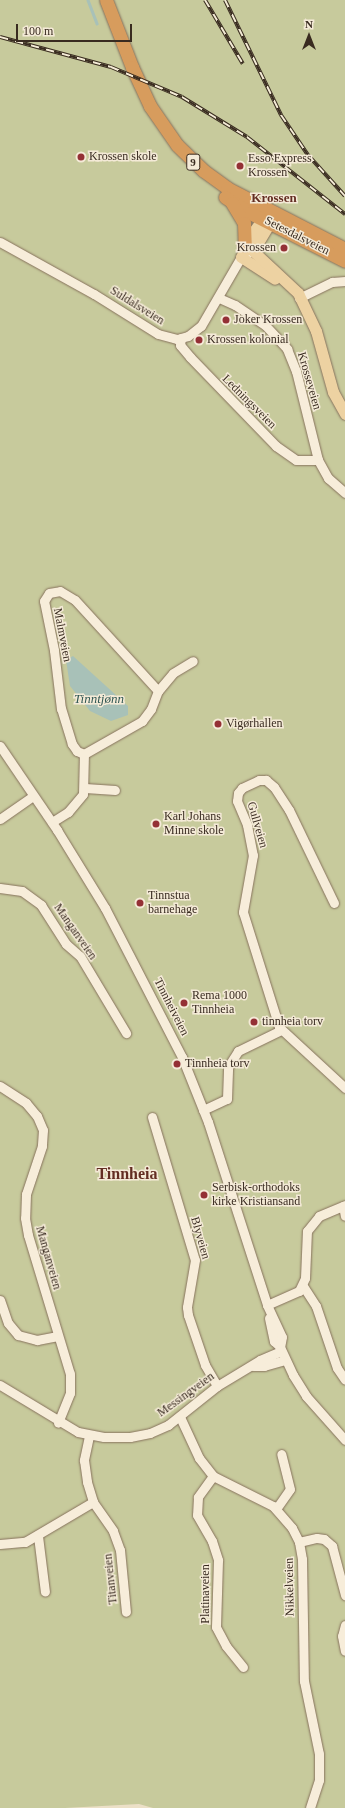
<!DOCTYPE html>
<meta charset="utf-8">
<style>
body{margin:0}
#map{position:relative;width:345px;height:1808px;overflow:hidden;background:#ece0c7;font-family:"Times New Roman",serif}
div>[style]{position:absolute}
.green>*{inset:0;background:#c7ca9c}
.water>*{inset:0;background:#a8c1b8}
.stream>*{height:2.5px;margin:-1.25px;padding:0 1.25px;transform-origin:1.25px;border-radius:1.25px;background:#a8c1b8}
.roads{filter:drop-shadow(0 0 1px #87725d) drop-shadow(0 0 1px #87725d)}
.minor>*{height:9px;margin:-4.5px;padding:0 4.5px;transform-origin:4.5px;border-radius:4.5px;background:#f7edda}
.major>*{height:11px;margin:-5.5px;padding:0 5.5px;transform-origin:5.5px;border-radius:5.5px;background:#edd2a2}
.highway>*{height:13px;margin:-6.5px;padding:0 6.5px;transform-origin:6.5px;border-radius:6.5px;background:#d79c5d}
.rail>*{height:4px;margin-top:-2px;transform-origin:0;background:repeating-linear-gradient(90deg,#f4ead7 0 8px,#392b20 0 16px);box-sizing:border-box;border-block:1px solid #392b20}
.dots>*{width:11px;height:11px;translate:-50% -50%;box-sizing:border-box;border:2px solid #f4ead7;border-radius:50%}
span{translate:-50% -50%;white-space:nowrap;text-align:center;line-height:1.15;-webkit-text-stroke:3px #f4ead7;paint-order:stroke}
.shield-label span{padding:1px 3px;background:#f4ead7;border:1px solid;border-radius:3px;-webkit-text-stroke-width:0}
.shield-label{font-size:11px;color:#392b20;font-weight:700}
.poi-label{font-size:12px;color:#392b20}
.left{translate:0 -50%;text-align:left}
.right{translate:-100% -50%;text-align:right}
.street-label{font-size:12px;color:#392b20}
.neighbourhood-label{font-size:13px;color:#632d22;font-weight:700}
.water-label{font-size:13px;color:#305753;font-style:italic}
.district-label{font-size:16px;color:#632d22;font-weight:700}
.north{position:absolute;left:289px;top:16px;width:40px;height:40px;-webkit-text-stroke:3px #f4ead7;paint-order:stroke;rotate:0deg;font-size:11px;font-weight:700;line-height:16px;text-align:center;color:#392b20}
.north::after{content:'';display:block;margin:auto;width:14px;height:18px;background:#392b20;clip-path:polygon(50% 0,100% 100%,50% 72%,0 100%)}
.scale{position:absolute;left:16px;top:24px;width:116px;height:18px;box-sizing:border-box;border:2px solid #392b20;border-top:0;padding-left:5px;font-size:12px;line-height:14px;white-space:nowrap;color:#392b20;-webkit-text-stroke:3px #f4ead7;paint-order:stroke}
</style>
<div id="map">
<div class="green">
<div style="clip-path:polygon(0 0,345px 0,345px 1808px,153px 1808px,139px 1804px,65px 1808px,0 1808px)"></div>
</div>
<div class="water">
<div style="clip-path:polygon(73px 656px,128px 706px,128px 715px,111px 721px,90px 711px,70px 686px,66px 660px)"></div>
</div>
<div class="stream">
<div style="left:88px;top:0;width:25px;rotate:69deg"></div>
</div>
<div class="roads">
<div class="minor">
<div style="left:0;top:242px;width:107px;rotate:29deg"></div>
<div style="left:94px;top:294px;width:75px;rotate:32deg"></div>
<div style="left:158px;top:334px;width:20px;rotate:15deg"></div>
<div style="left:177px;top:339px;width:11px;rotate:-15deg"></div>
<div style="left:188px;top:336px;width:16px;rotate:-38deg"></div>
<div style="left:201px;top:326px;width:80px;rotate:-59.9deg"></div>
<div style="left:241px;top:257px;width:6px;rotate:-18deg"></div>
<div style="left:219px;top:298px;width:17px;rotate:24deg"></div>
<div style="left:235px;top:305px;width:36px;rotate:34deg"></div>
<div style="left:265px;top:325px;width:33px;rotate:47deg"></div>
<div style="left:287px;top:349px;width:24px;rotate:68deg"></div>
<div style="left:296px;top:371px;width:92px;rotate:76.1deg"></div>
<div style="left:318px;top:460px;width:21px;rotate:61deg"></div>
<div style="left:328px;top:478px;width:23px;rotate:41deg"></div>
<div style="left:299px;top:298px;width:37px;rotate:-26deg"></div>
<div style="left:332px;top:282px;width:13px;rotate:-4deg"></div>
<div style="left:181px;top:338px;width:7px;rotate:98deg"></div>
<div style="left:180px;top:345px;width:16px;rotate:50deg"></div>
<div style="left:190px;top:357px;width:124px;rotate:46deg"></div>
<div style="left:276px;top:446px;width:24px;rotate:35deg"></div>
<div style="left:296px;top:460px;width:22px"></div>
<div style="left:0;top:746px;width:102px;rotate:55.8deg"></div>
<div style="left:57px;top:830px;width:92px;rotate:58.4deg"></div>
<div style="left:105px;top:908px;width:168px;rotate:62.7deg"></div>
<div style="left:182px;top:1057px;width:70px;rotate:68.2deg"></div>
<div style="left:208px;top:1122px;width:192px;rotate:72.1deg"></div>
<div style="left:267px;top:1305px;width:35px;rotate:65deg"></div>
<div style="left:282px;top:1337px;width:10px;rotate:101deg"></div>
<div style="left:84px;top:754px;width:8px;rotate:-157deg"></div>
<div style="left:77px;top:751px;width:9px;rotate:-126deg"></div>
<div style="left:72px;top:744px;width:37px;rotate:-107deg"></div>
<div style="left:61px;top:709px;width:59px;rotate:-96.8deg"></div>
<div style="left:54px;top:650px;width:50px;rotate:-101.5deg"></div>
<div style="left:44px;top:601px;width:9px;rotate:-58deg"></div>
<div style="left:49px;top:593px;width:11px;rotate:-10deg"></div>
<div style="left:60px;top:591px;width:17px;rotate:31deg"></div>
<div style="left:75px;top:600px;width:123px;rotate:47.6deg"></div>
<div style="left:85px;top:788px;width:30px;rotate:4deg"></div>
<div style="left:0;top:819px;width:40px;rotate:-34.9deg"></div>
<div style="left:52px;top:822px;width:19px;rotate:-32deg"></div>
<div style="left:68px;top:812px;width:23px;rotate:-50deg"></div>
<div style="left:83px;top:794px;width:40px;rotate:-88.6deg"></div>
<div style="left:84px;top:754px;width:67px;rotate:-29.6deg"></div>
<div style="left:142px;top:721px;width:15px;rotate:-53deg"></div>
<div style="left:151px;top:709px;width:19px;rotate:-69deg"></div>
<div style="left:158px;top:691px;width:23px;rotate:-50deg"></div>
<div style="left:173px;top:673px;width:23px;rotate:-31deg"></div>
<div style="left:0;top:888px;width:22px;rotate:8deg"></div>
<div style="left:22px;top:891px;width:24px;rotate:36deg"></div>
<div style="left:41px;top:905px;width:46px;rotate:57.3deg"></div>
<div style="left:66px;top:944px;width:18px;rotate:41deg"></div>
<div style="left:80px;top:956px;width:90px;rotate:59.1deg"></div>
<div style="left:334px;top:903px;width:103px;rotate:-115.8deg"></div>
<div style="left:289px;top:810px;width:27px;rotate:-123deg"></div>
<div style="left:274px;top:787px;width:11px;rotate:-139deg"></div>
<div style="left:266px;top:780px;width:7px;rotate:180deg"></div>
<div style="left:259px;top:780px;width:19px;rotate:155deg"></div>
<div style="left:242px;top:788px;width:6px;rotate:129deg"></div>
<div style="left:238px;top:793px;width:8px;rotate:97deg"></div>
<div style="left:237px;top:801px;width:26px;rotate:67deg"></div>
<div style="left:247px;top:825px;width:31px;rotate:79deg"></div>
<div style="left:253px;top:855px;width:58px;rotate:100deg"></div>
<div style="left:243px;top:912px;width:121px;rotate:72.6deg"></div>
<div style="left:279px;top:1027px;width:90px;rotate:42.7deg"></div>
<div style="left:0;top:1086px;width:31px;rotate:33deg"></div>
<div style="left:26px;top:1103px;width:17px;rotate:50deg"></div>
<div style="left:37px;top:1116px;width:15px;rotate:67deg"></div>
<div style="left:43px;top:1130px;width:16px;rotate:94deg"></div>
<div style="left:42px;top:1146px;width:51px;rotate:108.4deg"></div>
<div style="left:26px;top:1194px;width:24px;rotate:92deg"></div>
<div style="left:25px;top:1218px;width:17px;rotate:80deg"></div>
<div style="left:28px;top:1235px;width:145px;rotate:73.2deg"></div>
<div style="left:70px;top:1374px;width:19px;rotate:90deg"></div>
<div style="left:70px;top:1393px;width:32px;rotate:112deg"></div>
<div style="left:203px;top:1110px;width:26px;rotate:-25deg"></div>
<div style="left:227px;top:1099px;width:32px;rotate:-88deg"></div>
<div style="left:228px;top:1067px;width:19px;rotate:-58deg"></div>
<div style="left:238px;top:1051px;width:48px;rotate:-26deg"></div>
<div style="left:152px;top:1117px;width:149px;rotate:73.3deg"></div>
<div style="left:195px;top:1260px;width:48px;rotate:99.7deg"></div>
<div style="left:187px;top:1307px;width:8px;rotate:83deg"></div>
<div style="left:188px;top:1315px;width:53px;rotate:71.2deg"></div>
<div style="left:205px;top:1365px;width:24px;rotate:60deg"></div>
<div style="left:343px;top:1206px;width:10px;rotate:79deg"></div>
<div style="left:303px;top:1286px;width:24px;rotate:57deg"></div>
<div style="left:316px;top:1306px;width:65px;rotate:71.3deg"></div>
<div style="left:337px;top:1368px;width:14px;rotate:56deg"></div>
<div style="left:0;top:1300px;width:24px;rotate:71deg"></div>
<div style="left:8px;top:1323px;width:16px;rotate:50deg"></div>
<div style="left:18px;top:1335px;width:20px;rotate:15deg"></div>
<div style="left:37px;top:1340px;width:21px;rotate:-11deg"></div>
<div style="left:267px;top:1305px;width:35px;rotate:-24deg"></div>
<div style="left:299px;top:1291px;width:14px;rotate:-65deg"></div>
<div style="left:305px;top:1278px;width:47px;rotate:-87.6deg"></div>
<div style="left:307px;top:1231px;width:19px;rotate:-51deg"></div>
<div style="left:319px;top:1216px;width:28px;rotate:-23deg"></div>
<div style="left:269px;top:1318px;width:24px;rotate:78deg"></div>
<div style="left:274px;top:1341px;width:8px;rotate:45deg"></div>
<div style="left:280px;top:1347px;width:31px;rotate:65deg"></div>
<div style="left:293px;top:1375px;width:25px;rotate:58deg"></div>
<div style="left:306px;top:1396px;width:59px;rotate:48.4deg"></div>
<div style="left:253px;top:1366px;width:11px"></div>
<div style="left:264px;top:1366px;width:22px;rotate:-16deg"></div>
<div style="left:0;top:1385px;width:91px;rotate:31.1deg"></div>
<div style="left:78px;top:1432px;width:26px;rotate:11deg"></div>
<div style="left:104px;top:1437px;width:26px"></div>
<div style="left:130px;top:1437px;width:20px;rotate:-11deg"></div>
<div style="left:150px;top:1433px;width:20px;rotate:-24deg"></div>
<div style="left:168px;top:1425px;width:63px;rotate:-38.5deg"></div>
<div style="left:217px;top:1386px;width:50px;rotate:-31.2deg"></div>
<div style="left:260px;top:1360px;width:23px;rotate:-23deg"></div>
<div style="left:180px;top:1417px;width:45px;rotate:65.1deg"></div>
<div style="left:199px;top:1458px;width:23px;rotate:52deg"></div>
<div style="left:213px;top:1476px;width:67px;rotate:26.6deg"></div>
<div style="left:273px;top:1506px;width:29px;rotate:49deg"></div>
<div style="left:292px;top:1528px;width:16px;rotate:63deg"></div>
<div style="left:299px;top:1542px;width:17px;rotate:80deg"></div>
<div style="left:302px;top:1559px;width:122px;rotate:89.1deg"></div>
<div style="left:304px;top:1681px;width:75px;rotate:78.4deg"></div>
<div style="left:319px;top:1754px;width:26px;rotate:90deg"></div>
<div style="left:319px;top:1780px;width:29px;rotate:108deg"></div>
<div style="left:89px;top:1436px;width:25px;rotate:102deg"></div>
<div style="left:84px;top:1460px;width:22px;rotate:82deg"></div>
<div style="left:87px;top:1482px;width:21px;rotate:73deg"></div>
<div style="left:93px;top:1502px;width:35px;rotate:55deg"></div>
<div style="left:113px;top:1531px;width:20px;rotate:70deg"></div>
<div style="left:120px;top:1550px;width:62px;rotate:84.5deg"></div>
<div style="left:213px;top:1476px;width:26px;rotate:126deg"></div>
<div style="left:198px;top:1497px;width:18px;rotate:93deg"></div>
<div style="left:197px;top:1515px;width:30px;rotate:60deg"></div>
<div style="left:212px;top:1541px;width:20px;rotate:72deg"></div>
<div style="left:218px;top:1560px;width:67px;rotate:91.7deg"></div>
<div style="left:216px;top:1627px;width:21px;rotate:62deg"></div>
<div style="left:226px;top:1646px;width:27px;rotate:51deg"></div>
<div style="left:276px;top:1509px;width:24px;rotate:-55deg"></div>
<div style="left:290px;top:1489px;width:36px;rotate:-104deg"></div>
<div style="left:38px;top:1536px;width:56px;rotate:82.9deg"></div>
<div style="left:299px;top:1542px;width:18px;rotate:-13deg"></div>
<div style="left:317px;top:1538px;width:7px;rotate:8deg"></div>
<div style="left:324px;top:1539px;width:11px;rotate:41deg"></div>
<div style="left:332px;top:1546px;width:51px;rotate:75.1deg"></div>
<div style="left:0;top:1544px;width:25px;rotate:-5deg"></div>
<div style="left:25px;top:1542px;width:79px;rotate:-30.5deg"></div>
<div style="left:345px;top:1625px;width:11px;rotate:105deg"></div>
<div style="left:342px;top:1636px;width:15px;rotate:79deg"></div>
</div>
<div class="major">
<div style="left:267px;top:213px;width:27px;rotate:126deg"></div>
<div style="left:251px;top:235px;width:24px;rotate:114deg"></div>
<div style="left:241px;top:257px;width:40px;rotate:32.9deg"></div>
<div style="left:269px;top:216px;width:10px;rotate:96deg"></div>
<div style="left:268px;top:226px;width:29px;rotate:121deg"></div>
<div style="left:253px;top:251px;width:62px;rotate:43deg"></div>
<div style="left:298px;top:293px;width:42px;rotate:64.7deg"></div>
<div style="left:316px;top:331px;width:63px;rotate:74.4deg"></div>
<div style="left:333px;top:392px;width:25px;rotate:61deg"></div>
</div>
<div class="highway">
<div style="left:106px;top:0;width:72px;rotate:68.8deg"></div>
<div style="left:132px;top:67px;width:43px;rotate:65.2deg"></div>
<div style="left:150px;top:106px;width:47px;rotate:55.3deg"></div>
<div style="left:177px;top:145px;width:37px;rotate:44deg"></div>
<div style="left:204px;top:171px;width:29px;rotate:36deg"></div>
<div style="left:227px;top:188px;width:133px;rotate:27.3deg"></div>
<div style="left:225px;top:197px;width:30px;rotate:33deg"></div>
<div style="left:250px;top:213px;width:106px;rotate:26.8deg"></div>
<div style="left:232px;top:203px;width:23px;rotate:59deg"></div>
<div style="left:244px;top:223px;width:23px;rotate:88deg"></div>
</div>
</div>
<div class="rail">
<div style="left:205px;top:0;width:74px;rotate:59.3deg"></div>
<div style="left:225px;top:0;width:128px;rotate:64deg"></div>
<div style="left:281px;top:115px;width:48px;rotate:56deg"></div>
<div style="left:308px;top:155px;width:55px;rotate:47.9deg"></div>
<div style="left:0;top:37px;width:115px;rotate:15.1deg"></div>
<div style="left:111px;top:67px;width:77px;rotate:22.9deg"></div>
<div style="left:182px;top:97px;width:76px;rotate:31.6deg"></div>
<div style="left:247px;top:137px;width:125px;rotate:38.2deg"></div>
</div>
<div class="dots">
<div style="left:81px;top:157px;background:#943035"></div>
<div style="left:240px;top:166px;background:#943035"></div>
<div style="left:284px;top:248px;background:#943035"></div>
<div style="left:226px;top:320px;background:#943035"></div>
<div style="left:199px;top:340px;background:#943035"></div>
<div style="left:218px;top:724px;background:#943035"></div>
<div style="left:156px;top:824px;background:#943035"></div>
<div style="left:140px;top:903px;background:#943035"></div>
<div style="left:184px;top:1003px;background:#943035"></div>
<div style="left:254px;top:1022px;background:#943035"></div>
<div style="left:177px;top:1064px;background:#943035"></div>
<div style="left:204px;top:1195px;background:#943035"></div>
</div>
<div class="shield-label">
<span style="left:193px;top:162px">9</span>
</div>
<div class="poi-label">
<span class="left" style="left:89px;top:157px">Krossen skole</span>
<span class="left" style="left:248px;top:166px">Esso Express<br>Krossen</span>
<span class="right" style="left:276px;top:248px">Krossen</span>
<span class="left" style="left:234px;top:320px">Joker Krossen</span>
<span class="left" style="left:207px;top:340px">Krossen kolonial</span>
<span class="left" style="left:226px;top:724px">Vigørhallen</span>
<span class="left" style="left:164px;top:824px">Karl Johans<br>Minne skole</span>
<span class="left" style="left:148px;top:903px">Tinnstua<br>barnehage</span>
<span class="left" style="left:192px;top:1003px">Rema 1000<br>Tinnheia</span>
<span class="left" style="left:262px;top:1022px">tinnheia torv</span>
<span class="left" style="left:185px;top:1064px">Tinnheia torv</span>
<span class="left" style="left:212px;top:1195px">Serbisk-orthodoks<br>kirke Kristiansand</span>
</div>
<div class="street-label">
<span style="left:297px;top:236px;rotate:27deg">Setesdalsveien</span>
<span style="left:137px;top:306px;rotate:32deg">Suldalsveien</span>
<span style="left:309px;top:381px;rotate:74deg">Krosseveien</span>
<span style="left:249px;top:402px;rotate:45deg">Ledningsveien</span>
<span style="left:62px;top:635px;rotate:79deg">Malmveien</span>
<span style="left:257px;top:825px;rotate:74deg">Gullveien</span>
<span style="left:75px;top:932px;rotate:55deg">Manganveien</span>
<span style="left:171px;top:1007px;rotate:63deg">Tinnheiveien</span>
<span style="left:200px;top:1238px;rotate:74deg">Blyveien</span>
<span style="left:48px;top:1258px;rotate:74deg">Manganveien</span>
<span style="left:186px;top:1395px;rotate:-36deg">Messingveien</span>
<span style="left:111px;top:1579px;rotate:-96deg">Titanveien</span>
<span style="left:290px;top:1587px;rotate:-91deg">Nikkelveien</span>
<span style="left:206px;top:1594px;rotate:-90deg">Platinaveien</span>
</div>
<div class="neighbourhood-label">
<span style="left:274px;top:198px">Krossen</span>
</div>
<div class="water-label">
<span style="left:99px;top:699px">Tinntjønn</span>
</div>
<div class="district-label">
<span style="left:127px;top:1174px">Tinnheia</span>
</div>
<div class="north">N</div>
<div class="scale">100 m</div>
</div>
